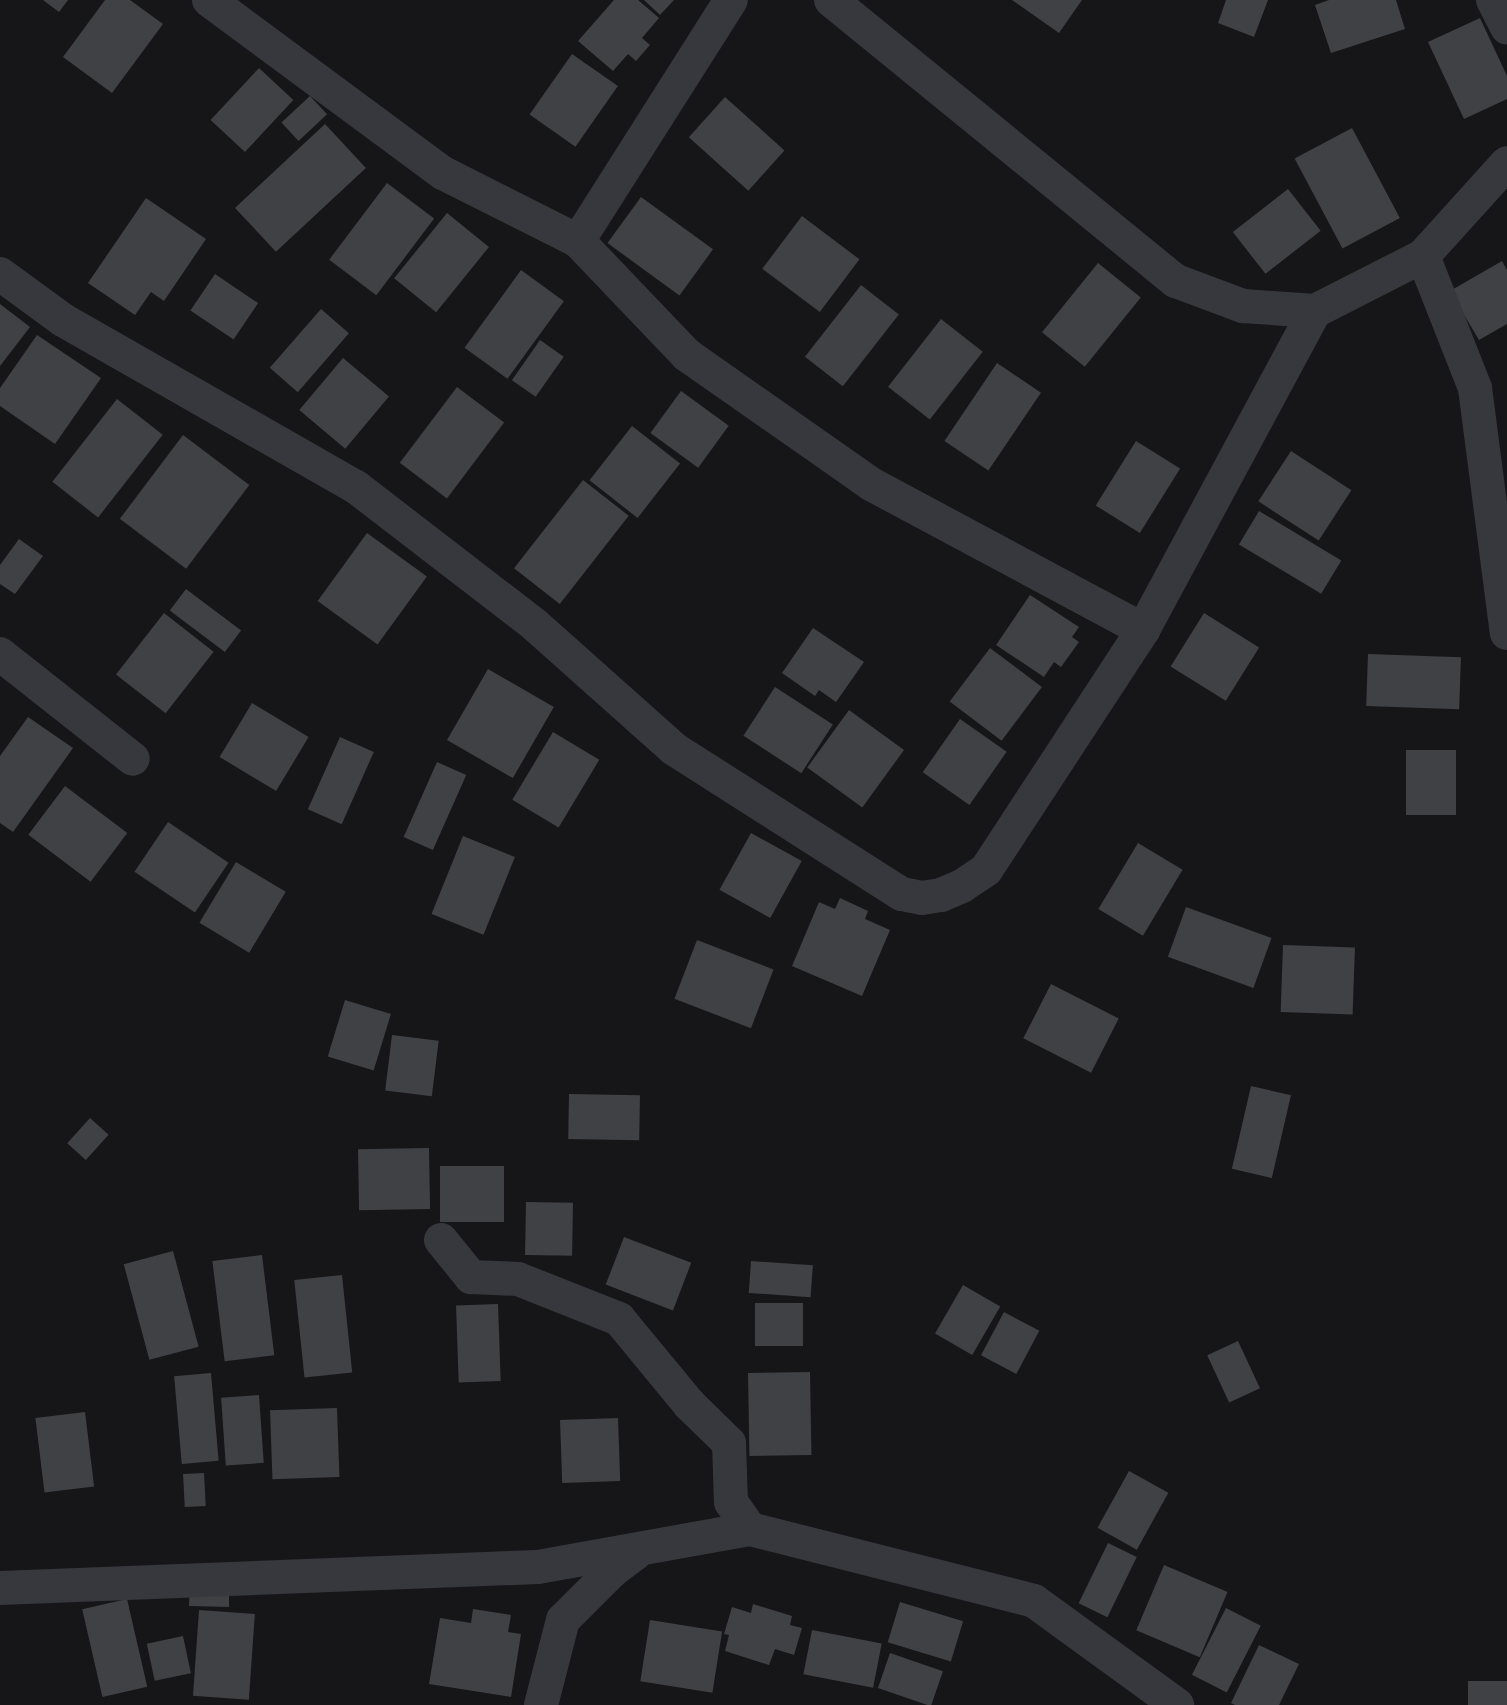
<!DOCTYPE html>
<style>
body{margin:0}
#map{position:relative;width:1507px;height:1705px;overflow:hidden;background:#161618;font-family:Poppins,sans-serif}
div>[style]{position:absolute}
.building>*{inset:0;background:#404145;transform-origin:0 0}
.minor>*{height:34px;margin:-17px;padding:0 17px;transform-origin:17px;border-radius:17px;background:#37383d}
span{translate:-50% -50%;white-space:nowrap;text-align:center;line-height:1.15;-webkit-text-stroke:8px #111113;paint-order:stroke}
</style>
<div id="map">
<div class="building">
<div style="clip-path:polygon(43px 0,68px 0,59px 12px)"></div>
<div style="clip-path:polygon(105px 0,130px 0,163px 24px,112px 93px,63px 57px)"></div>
<div style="clip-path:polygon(614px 0,638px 0,659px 18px,642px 38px,650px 45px,636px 61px,628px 54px,613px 71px,578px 41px)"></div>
<div style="clip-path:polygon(644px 0,674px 0,660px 15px)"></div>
<div style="clip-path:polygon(1012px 0,1082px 0,1059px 33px)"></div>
<div style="clip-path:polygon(1226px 0,1268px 0,1254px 37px,1218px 23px)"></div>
<div style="clip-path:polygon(1329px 0,1396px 0,1405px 29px,1331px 53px,1315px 5px)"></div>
<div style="clip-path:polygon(1480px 18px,1507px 76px,1507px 99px,1464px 119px,1428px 42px)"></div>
<div style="left:572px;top:54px;width:56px;height:74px;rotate:35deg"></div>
<div style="left:259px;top:68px;width:47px;height:71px;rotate:43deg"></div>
<div style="left:310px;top:96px;width:25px;height:39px;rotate:47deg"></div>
<div style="left:725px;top:97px;width:80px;height:54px;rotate:42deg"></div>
<div style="left:325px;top:124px;width:60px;height:123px;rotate:47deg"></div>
<div style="left:1352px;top:128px;width:102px;height:65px;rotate:62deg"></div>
<div style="left:387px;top:183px;width:59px;height:96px;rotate:37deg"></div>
<div style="left:1288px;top:189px;width:53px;height:70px;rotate:52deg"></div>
<div style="left:641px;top:197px;width:89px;height:57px;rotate:36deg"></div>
<div style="clip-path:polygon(146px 198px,206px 239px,164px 301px,151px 292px,135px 315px,88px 283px)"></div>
<div style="left:447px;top:213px;width:54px;height:84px;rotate:39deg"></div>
<div style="left:802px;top:216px;width:72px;height:66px;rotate:37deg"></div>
<div style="clip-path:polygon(1502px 261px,1507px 270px,1507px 324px,1479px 340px,1450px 291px)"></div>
<div style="left:1098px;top:263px;width:55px;height:89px;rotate:39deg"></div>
<div style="left:521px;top:270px;width:53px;height:96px;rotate:36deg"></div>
<div style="left:215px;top:274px;width:52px;height:44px;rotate:34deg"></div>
<div style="left:861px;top:285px;width:48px;height:91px;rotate:38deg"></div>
<div style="clip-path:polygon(0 304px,30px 327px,0 366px)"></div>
<div style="left:321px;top:309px;width:37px;height:78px;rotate:41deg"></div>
<div style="left:941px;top:319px;width:53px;height:86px;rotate:38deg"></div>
<div style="clip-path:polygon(37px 335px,101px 378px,55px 444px,0 406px,0 388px)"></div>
<div style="left:540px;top:340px;width:29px;height:49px;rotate:35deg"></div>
<div style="left:343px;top:358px;width:60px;height:68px;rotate:40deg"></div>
<div style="left:997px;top:363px;width:53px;height:94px;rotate:34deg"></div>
<div style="left:457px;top:387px;width:59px;height:95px;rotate:37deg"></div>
<div style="left:681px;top:391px;width:59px;height:52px;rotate:36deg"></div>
<div style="left:117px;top:399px;width:58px;height:105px;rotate:38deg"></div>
<div style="left:632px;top:426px;width:61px;height:69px;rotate:38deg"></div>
<div style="left:183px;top:435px;width:83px;height:105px;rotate:37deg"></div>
<div style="left:1136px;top:441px;width:52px;height:76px;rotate:32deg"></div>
<div style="left:1291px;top:451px;width:72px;height:60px;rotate:33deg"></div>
<div style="left:583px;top:480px;width:58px;height:112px;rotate:38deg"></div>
<div style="left:1259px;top:511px;width:96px;height:39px;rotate:31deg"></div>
<div style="left:367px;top:533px;width:74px;height:84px;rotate:36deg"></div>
<div style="clip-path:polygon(19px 539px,43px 556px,15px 594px,0 584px,0 565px)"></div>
<div style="left:186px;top:589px;width:69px;height:27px;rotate:37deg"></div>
<div style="clip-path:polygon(1030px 595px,1079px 627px,1072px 637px,1079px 642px,1061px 667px,1054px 662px,1044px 677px,996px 645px)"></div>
<div style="left:164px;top:613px;width:63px;height:78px;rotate:38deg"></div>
<div style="left:1204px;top:613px;width:65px;height:63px;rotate:32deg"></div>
<div style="clip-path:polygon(813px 628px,864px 662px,836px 702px,819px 690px,815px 696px,782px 673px)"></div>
<div style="left:990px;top:648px;width:65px;height:67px;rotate:37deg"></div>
<div style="left:1368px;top:654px;width:93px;height:52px;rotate:2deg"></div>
<div style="left:488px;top:669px;width:76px;height:82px;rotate:30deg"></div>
<div style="left:775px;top:687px;width:69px;height:58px;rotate:33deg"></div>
<div style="left:252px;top:703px;width:66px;height:63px;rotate:31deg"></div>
<div style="left:849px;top:710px;width:68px;height:71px;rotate:36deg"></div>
<div style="clip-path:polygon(28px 717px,73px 748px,13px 832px,0 823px,0 756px)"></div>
<div style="left:960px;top:719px;width:57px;height:65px;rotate:35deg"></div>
<div style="left:553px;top:732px;width:54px;height:79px;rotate:31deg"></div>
<div style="left:340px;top:737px;width:37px;height:79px;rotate:24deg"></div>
<div style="left:1406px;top:750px;width:50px;height:65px"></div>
<div style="left:437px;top:762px;width:32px;height:82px;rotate:24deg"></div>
<div style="left:65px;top:786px;width:78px;height:61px;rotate:37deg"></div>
<div style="left:168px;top:822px;width:73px;height:60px;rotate:34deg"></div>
<div style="left:751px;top:833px;width:58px;height:65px;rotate:29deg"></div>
<div style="left:463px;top:836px;width:56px;height:84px;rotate:22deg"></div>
<div style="left:1138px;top:843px;width:52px;height:77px;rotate:31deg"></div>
<div style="left:236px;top:862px;width:58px;height:71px;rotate:31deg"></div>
<div style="clip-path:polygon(840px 898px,868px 911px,865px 919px,890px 930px,862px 996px,792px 966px,819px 902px,835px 909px)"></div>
<div style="left:1186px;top:907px;width:91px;height:53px;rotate:20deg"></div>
<div style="left:697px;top:940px;width:82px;height:63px;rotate:21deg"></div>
<div style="left:1283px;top:945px;width:72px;height:67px;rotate:2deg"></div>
<div style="left:1051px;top:984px;width:76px;height:61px;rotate:27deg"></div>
<div style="left:345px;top:1000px;width:48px;height:59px;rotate:17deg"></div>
<div style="left:392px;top:1035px;width:47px;height:56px;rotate:7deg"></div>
<div style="left:1251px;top:1086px;width:41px;height:85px;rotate:13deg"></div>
<div style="left:569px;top:1094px;width:71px;height:45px;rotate:1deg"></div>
<div style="left:90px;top:1118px;width:25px;height:34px;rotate:42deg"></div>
<div style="left:429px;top:1148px;width:61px;height:71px;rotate:89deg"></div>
<div style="left:504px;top:1166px;width:56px;height:64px;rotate:90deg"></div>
<div style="left:526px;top:1202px;width:47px;height:53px;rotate:1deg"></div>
<div style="left:624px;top:1237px;width:72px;height:51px;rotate:21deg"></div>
<div style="left:173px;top:1251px;width:99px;height:51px;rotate:75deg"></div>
<div style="left:262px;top:1255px;width:101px;height:50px;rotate:83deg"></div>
<div style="left:751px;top:1261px;width:62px;height:32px;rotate:4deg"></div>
<div style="left:342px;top:1275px;width:98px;height:48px;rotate:84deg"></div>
<div style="left:963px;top:1285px;width:43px;height:56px;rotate:30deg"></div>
<div style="left:755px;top:1303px;width:48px;height:43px"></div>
<div style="left:498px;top:1304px;width:77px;height:42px;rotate:88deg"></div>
<div style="left:1004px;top:1312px;width:40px;height:49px;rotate:28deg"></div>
<div style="left:1238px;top:1341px;width:52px;height:34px;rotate:65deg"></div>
<div style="left:810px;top:1372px;width:83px;height:62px;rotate:89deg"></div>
<div style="left:211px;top:1373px;width:88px;height:37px;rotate:85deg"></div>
<div style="left:259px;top:1395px;width:68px;height:38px;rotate:86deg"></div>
<div style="left:337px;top:1408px;width:69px;height:67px;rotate:88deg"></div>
<div style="left:85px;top:1412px;width:75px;height:50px;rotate:83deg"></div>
<div style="left:618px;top:1418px;width:63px;height:58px;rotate:88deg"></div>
<div style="left:1129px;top:1471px;width:45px;height:65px;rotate:29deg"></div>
<div style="left:204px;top:1473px;width:33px;height:21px;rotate:87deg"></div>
<div style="left:1108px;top:1543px;width:32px;height:67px;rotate:26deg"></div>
<div style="left:1164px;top:1565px;width:69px;height:71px;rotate:23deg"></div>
<div style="clip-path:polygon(190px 1584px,229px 1593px,229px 1607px,189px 1606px)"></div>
<div style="left:127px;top:1599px;width:90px;height:46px;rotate:77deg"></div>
<div style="left:900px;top:1602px;width:66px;height:42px;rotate:17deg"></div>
<div style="clip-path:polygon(753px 1604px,792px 1616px,790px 1625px,802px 1628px,794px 1655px,775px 1649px,769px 1665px,725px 1651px,729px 1635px,724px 1634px,732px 1607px,751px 1613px)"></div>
<div style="left:1226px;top:1608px;width:39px;height:75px;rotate:27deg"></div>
<div style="clip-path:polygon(473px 1609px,511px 1615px,508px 1632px,521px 1634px,511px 1697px,429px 1684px,440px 1618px,471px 1623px)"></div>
<div style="left:199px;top:1610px;width:56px;height:86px;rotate:4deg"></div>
<div style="left:650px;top:1620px;width:73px;height:62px;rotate:9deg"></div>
<div style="left:812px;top:1630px;width:71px;height:45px;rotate:11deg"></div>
<div style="left:183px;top:1636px;width:38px;height:37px;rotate:78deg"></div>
<div style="clip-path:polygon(1259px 1645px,1299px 1664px,1279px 1705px,1235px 1705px,1231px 1703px)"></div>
<div style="left:890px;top:1653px;width:56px;height:37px;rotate:19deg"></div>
<div style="left:1507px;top:1681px;width:24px;height:39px;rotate:90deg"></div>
</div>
<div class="minor">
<div style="left:209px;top:0;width:291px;rotate:36.5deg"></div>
<div style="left:443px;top:173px;width:151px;rotate:26.7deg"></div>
<div style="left:578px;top:241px;width:285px;rotate:-57.6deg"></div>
<div style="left:831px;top:0;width:445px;rotate:39.2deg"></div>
<div style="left:1176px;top:281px;width:72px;rotate:20.5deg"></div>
<div style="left:1243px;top:306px;width:72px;rotate:4deg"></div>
<div style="left:1315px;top:311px;width:121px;rotate:-27deg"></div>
<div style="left:1423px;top:256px;width:125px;rotate:-47.9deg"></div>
<div style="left:1493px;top:0;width:31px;rotate:63deg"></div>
<div style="left:578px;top:241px;width:158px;rotate:46.3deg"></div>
<div style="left:687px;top:355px;width:225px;rotate:35deg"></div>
<div style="left:871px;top:484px;width:309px;rotate:28.2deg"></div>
<div style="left:1423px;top:256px;width:142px;rotate:68.5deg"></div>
<div style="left:1475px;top:388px;width:247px;rotate:82.6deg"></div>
<div style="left:0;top:274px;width:78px;rotate:36.1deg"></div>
<div style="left:63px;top:320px;width:337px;rotate:29.7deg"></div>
<div style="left:356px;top:487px;width:226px;rotate:37.6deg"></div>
<div style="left:535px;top:625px;width:186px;rotate:41.7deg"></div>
<div style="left:674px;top:749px;width:270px;rotate:32.5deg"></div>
<div style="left:902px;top:894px;width:20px;rotate:11deg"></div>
<div style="left:922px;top:898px;width:19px;rotate:-9deg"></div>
<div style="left:941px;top:895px;width:23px;rotate:-23deg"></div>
<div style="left:962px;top:886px;width:29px;rotate:-34deg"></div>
<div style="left:986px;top:870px;width:287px;rotate:-56.8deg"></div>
<div style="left:1143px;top:630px;width:362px;rotate:-61.7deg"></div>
<div style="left:0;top:654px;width:169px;rotate:38.3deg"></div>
<div style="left:441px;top:1240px;width:48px;rotate:51deg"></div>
<div style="left:471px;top:1277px;width:47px;rotate:2.4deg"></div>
<div style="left:518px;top:1279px;width:109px;rotate:21.6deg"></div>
<div style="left:619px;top:1319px;width:110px;rotate:50.5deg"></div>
<div style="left:689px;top:1404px;width:56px;rotate:44.3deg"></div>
<div style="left:729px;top:1443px;width:59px;rotate:88.1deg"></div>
<div style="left:731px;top:1502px;width:33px;rotate:55deg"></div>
<div style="left:0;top:1588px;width:538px;rotate:-2.24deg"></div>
<div style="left:538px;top:1567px;width:215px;rotate:-10.2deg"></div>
<div style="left:750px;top:1529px;width:293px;rotate:14.2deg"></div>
<div style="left:1034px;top:1601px;width:177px;rotate:36deg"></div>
<div style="left:541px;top:1705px;width:88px;rotate:-75.5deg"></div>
<div style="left:563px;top:1620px;width:69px;rotate:-45deg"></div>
<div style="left:612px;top:1571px;width:30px;rotate:-37deg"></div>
</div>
</div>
